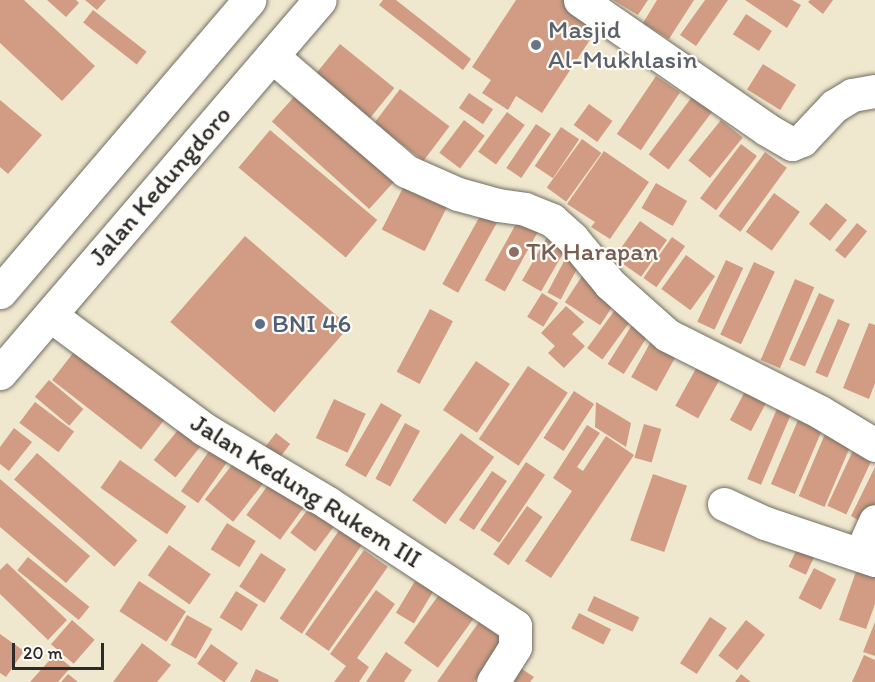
<!DOCTYPE html>
<style>
body{margin:0}
#map{position:relative;width:875px;height:682px;overflow:hidden;background:#f0e8ce;font-family:Itim,sans-serif}
div>[style]{position:absolute}
.building>*{inset:0;background:#d19c83;transform-origin:0 0}
.roads{filter:drop-shadow(0 0 2px #706d64) drop-shadow(0 0 2px #706d64)}
.minor>*{height:33px;margin:-16.5px;padding:0 16.5px;transform-origin:16.5px;border-radius:16.5px;background:#fff}
.primary>*{height:33px;margin:-16.5px;padding:0 16.5px;transform-origin:16.5px;border-radius:16.5px;background:#fff}
.dots>*{width:16px;height:16px;translate:-50% -50%;box-sizing:border-box;border:3px solid #fdfcf7;border-radius:50%}
span{translate:-50% -50%;white-space:nowrap;text-align:center;line-height:1.15;-webkit-text-stroke:4.5px #fdfcf7;paint-order:stroke}
.worship-label{font-size:26px;color:#5b616d}
.left{translate:0 -50%;text-align:left}
.street-label{font-size:26px;color:#2b2b2b}
.education-label{font-size:26px;color:#785e54}
.service-label{font-size:26px;color:#4e5e75}
.scale{position:absolute;left:12px;top:643px;width:92px;height:27px;box-sizing:border-box;border:3px solid #2b2b2b;border-top:0;padding-left:8px;font-size:18px;line-height:21px;white-space:nowrap;color:#2b2b2b;-webkit-text-stroke:4px #fdfcf7;paint-order:stroke}
</style>
<div id="map">
<div class="building">
<div style="clip-path:polygon(0 0,24px 0,95px 66px,62px 101px,0 43px)"></div>
<div style="clip-path:polygon(47px 0,76px 0,79px 3px,66px 17px)"></div>
<div style="clip-path:polygon(85px 0,106px 0,97px 10px)"></div>
<div style="clip-path:polygon(383px 0,396px 0,471px 59px,463px 70px,379px 5px)"></div>
<div style="clip-path:polygon(516px 0,566px 0,601px 23px,542px 113px,516px 96px,508px 110px,482px 93px,491px 80px,472px 67px)"></div>
<div style="clip-path:polygon(613px 0,648px 0,638px 15px)"></div>
<div style="clip-path:polygon(657px 0,694px 0,669px 39px,643px 23px)"></div>
<div style="clip-path:polygon(705px 0,728px 0,696px 46px,680px 35px)"></div>
<div style="clip-path:polygon(745px 0,792px 0,801px 5px,787px 28px)"></div>
<div style="clip-path:polygon(810px 0,833px 0,823px 14px,808px 2px)"></div>
<div style="left:93px;top:10px;width:68px;height:16px;rotate:38deg"></div>
<div style="left:746px;top:14px;width:31px;height:24px;rotate:33deg"></div>
<div style="left:340px;top:44px;width:70px;height:39px;rotate:39deg"></div>
<div style="left:763px;top:64px;width:39px;height:30px;rotate:32deg"></div>
<div style="left:656px;top:76px;width:29px;height:70px;rotate:34deg"></div>
<div style="left:302px;top:88px;width:131px;height:45px;rotate:42deg"></div>
<div style="left:400px;top:89px;width:62px;height:43px;rotate:37deg"></div>
<div style="left:469px;top:93px;width:29px;height:18px;rotate:34deg"></div>
<div style="left:695px;top:93px;width:25px;height:77px;rotate:37deg"></div>
<div style="clip-path:polygon(0 100px,42px 135px,8px 174px,0 167px)"></div>
<div style="left:589px;top:104px;width:29px;height:26px;rotate:36deg"></div>
<div style="left:507px;top:112px;width:22px;height:49px;rotate:36deg"></div>
<div style="left:464px;top:120px;width:26px;height:41px;rotate:37deg"></div>
<div style="left:721px;top:120px;width:28px;height:52px;rotate:39deg"></div>
<div style="left:536px;top:124px;width:18px;height:53px;rotate:34deg"></div>
<div style="left:561px;top:127px;width:22px;height:47px;rotate:34deg"></div>
<div style="left:270px;top:130px;width:140px;height:49px;rotate:40deg"></div>
<div style="left:582px;top:139px;width:24px;height:60px;rotate:36deg"></div>
<div style="left:741px;top:144px;width:20px;height:68px;rotate:37deg"></div>
<div style="clip-path:polygon(604px 151px,649px 182px,610px 239px,591px 227px,595px 222px,567px 204px)"></div>
<div style="left:765px;top:152px;width:27px;height:79px;rotate:36deg"></div>
<div style="left:409px;top:176px;width:48px;height:60px;rotate:27deg"></div>
<div style="left:656px;top:183px;width:36px;height:29px;rotate:30deg"></div>
<div style="left:774px;top:193px;width:32px;height:48px;rotate:36deg"></div>
<div style="left:826px;top:203px;width:27px;height:27px;rotate:39deg"></div>
<div style="left:485px;top:207px;width:18px;height:88px;rotate:29deg"></div>
<div style="left:522px;top:213px;width:23px;height:77px;rotate:29deg"></div>
<div style="left:640px;top:221px;width:33px;height:45px;rotate:35deg"></div>
<div style="left:857px;top:223px;width:13px;height:35px;rotate:39deg"></div>
<div style="left:550px;top:232px;width:22px;height:56px;rotate:30deg"></div>
<div style="left:245px;top:236px;width:138px;height:114px;rotate:41deg"></div>
<div style="left:672px;top:237px;width:16px;height:50px;rotate:35deg"></div>
<div style="left:570px;top:250px;width:15px;height:48px;rotate:28deg"></div>
<div style="left:686px;top:255px;width:36px;height:42px;rotate:36deg"></div>
<div style="left:726px;top:260px;width:19px;height:68px;rotate:25deg"></div>
<div style="left:754px;top:262px;width:23px;height:80px;rotate:25deg"></div>
<div style="left:584px;top:273px;width:42px;height:35px;rotate:33deg"></div>
<div style="left:795px;top:279px;width:21px;height:88px;rotate:23deg"></div>
<div style="left:542px;top:293px;width:19px;height:28px;rotate:32deg"></div>
<div style="left:819px;top:293px;width:17px;height:73px;rotate:24deg"></div>
<div style="left:620px;top:303px;width:19px;height:56px;rotate:36deg"></div>
<div style="clip-path:polygon(566px 306px,584px 322px,572px 334px,585px 346px,564px 368px,548px 353px,555px 346px,541px 333px)"></div>
<div style="left:430px;top:309px;width:26px;height:71px;rotate:28deg"></div>
<div style="left:838px;top:319px;width:13px;height:58px;rotate:23deg"></div>
<div style="clip-path:polygon(869px 323px,875px 325px,875px 383px,869px 399px,843px 388px)"></div>
<div style="left:632px;top:325px;width:19px;height:46px;rotate:32deg"></div>
<div style="left:654px;top:336px;width:29px;height:47px;rotate:29deg"></div>
<div style="left:81px;top:343px;width:113px;height:47px;rotate:38deg"></div>
<div style="left:703px;top:356px;width:26px;height:57px;rotate:29deg"></div>
<div style="left:476px;top:361px;width:41px;height:59px;rotate:34deg"></div>
<div style="left:528px;top:366px;width:48px;height:88px;rotate:34deg"></div>
<div style="left:49px;top:380px;width:45px;height:22px;rotate:40deg"></div>
<div style="left:750px;top:382px;width:24px;height:43px;rotate:28deg"></div>
<div style="left:574px;top:391px;width:24px;height:56px;rotate:33deg"></div>
<div style="left:782px;top:397px;width:15px;height:89px;rotate:23deg"></div>
<div style="left:334px;top:399px;width:35px;height:43px;rotate:25deg"></div>
<div style="left:35px;top:402px;width:49px;height:26px;rotate:37deg"></div>
<div style="clip-path:polygon(596px 402px,631px 423px,626px 447px,595px 427px)"></div>
<div style="left:381px;top:403px;width:24px;height:72px;rotate:30deg"></div>
<div style="left:801px;top:413px;width:26px;height:77px;rotate:23deg"></div>
<div style="left:405px;top:423px;width:17px;height:63px;rotate:28deg"></div>
<div style="left:644px;top:424px;width:18px;height:35px;rotate:16deg"></div>
<div style="left:182px;top:425px;width:28px;height:45px;rotate:39deg"></div>
<div style="clip-path:polygon(587px 425px,600px 433px,577px 467px,583px 471px,606px 436px,634px 455px,551px 578px,525px 561px,572px 491px,553px 478px)"></div>
<div style="left:828px;top:427px;width:28px;height:75px;rotate:23deg"></div>
<div style="clip-path:polygon(14px 428px,32px 442px,9px 471px,0 464px,0 447px)"></div>
<div style="left:276px;top:433px;width:18px;height:21px;rotate:38deg"></div>
<div style="left:461px;top:433px;width:41px;height:83px;rotate:36deg"></div>
<div style="left:856px;top:444px;width:21px;height:68px;rotate:25deg"></div>
<div style="left:212px;top:447px;width:21px;height:54px;rotate:35deg"></div>
<div style="left:37px;top:453px;width:133px;height:35px;rotate:41deg"></div>
<div style="left:120px;top:460px;width:81px;height:34px;rotate:35deg"></div>
<div style="left:235px;top:461px;width:36px;height:49px;rotate:38deg"></div>
<div style="left:526px;top:462px;width:23px;height:82px;rotate:34deg"></div>
<div style="clip-path:polygon(875px 467px,875px 504px,865px 524px,851px 516px)"></div>
<div style="left:492px;top:471px;width:18px;height:59px;rotate:34deg"></div>
<div style="left:653px;top:474px;width:36px;height:70px;rotate:19deg"></div>
<div style="clip-path:polygon(0 479px,90px 556px,66px 583px,0 527px)"></div>
<div style="left:271px;top:481px;width:42px;height:42px;rotate:36deg"></div>
<div style="left:527px;top:506px;width:19px;height:59px;rotate:35deg"></div>
<div style="left:309px;top:508px;width:31px;height:31px;rotate:37deg"></div>
<div style="left:227px;top:523px;width:34px;height:31px;rotate:32deg"></div>
<div style="left:340px;top:529px;width:27px;height:108px;rotate:34deg"></div>
<div style="left:803px;top:536px;width:19px;height:34px;rotate:25deg"></div>
<div style="left:169px;top:545px;width:51px;height:37px;rotate:35deg"></div>
<div style="left:364px;top:550px;width:29px;height:103px;rotate:35deg"></div>
<div style="left:261px;top:553px;width:30px;height:40px;rotate:33deg"></div>
<div style="left:28px;top:557px;width:79px;height:17px;rotate:39deg"></div>
<div style="clip-path:polygon(7px 563px,67px 620px,48px 640px,0 594px,0 570px)"></div>
<div style="clip-path:polygon(859px 563px,875px 568px,875px 604px,866px 629px,839px 620px)"></div>
<div style="left:814px;top:568px;width:25px;height:34px;rotate:27deg"></div>
<div style="left:139px;top:581px;width:56px;height:36px;rotate:33deg"></div>
<div style="left:415px;top:581px;width:21px;height:37px;rotate:31deg"></div>
<div style="clip-path:polygon(376px 590px,395px 604px,357px 658px,369px 667px,359px 682px,334px 682px,346px 666px,330px 654px)"></div>
<div style="left:236px;top:591px;width:26px;height:31px;rotate:32deg"></div>
<div style="left:441px;top:592px;width:42px;height:63px;rotate:36deg"></div>
<div style="left:594px;top:596px;width:50px;height:16px;rotate:25deg"></div>
<div style="left:579px;top:613px;width:36px;height:17px;rotate:27deg"></div>
<div style="left:187px;top:615px;width:29px;height:34px;rotate:29deg"></div>
<div style="left:710px;top:617px;width:20px;height:55px;rotate:33deg"></div>
<div style="left:72px;top:620px;width:30px;height:32px;rotate:41deg"></div>
<div style="left:746px;top:620px;width:24px;height:45px;rotate:38deg"></div>
<div style="clip-path:polygon(479px 622px,504px 640px,474px 682px,437px 682px)"></div>
<div style="clip-path:polygon(875px 622px,875px 656px,863px 652px)"></div>
<div style="clip-path:polygon(0 634px,24px 651px,6px 677px,0 673px)"></div>
<div style="clip-path:polygon(142px 643px,171px 665px,157px 682px,113px 682px)"></div>
<div style="left:211px;top:644px;width:33px;height:24px;rotate:35deg"></div>
<div style="clip-path:polygon(386px 652px,412px 670px,404px 682px,366px 682px)"></div>
<div style="clip-path:polygon(55px 654px,71px 667px,58px 682px,30px 682px)"></div>
<div style="clip-path:polygon(864px 655px,875px 660px,875px 682px,852px 682px)"></div>
<div style="clip-path:polygon(516px 665px,534px 677px,530px 682px,504px 682px)"></div>
<div style="clip-path:polygon(256px 669px,279px 680px,278px 682px,250px 682px)"></div>
<div style="clip-path:polygon(68px 674px,78px 682px,61px 682px)"></div>
<div style="clip-path:polygon(741px 674px,751px 682px,735px 682px)"></div>
</div>
<div class="roads">
<div class="minor">
<div style="left:580px;top:0;width:226px;rotate:34.7deg"></div>
<div style="left:766px;top:129px;width:30px;rotate:30deg"></div>
<div style="left:792px;top:144px;width:11px;rotate:-22deg"></div>
<div style="left:802px;top:140px;width:47px;rotate:-46.7deg"></div>
<div style="left:834px;top:106px;width:21px;rotate:-31deg"></div>
<div style="left:852px;top:95px;width:23px;rotate:-10deg"></div>
<div style="left:272px;top:56px;width:177px;rotate:40.6deg"></div>
<div style="left:406px;top:171px;width:57px;rotate:23.9deg"></div>
<div style="left:458px;top:194px;width:41px;rotate:15.4deg"></div>
<div style="left:498px;top:205px;width:27px;rotate:8deg"></div>
<div style="left:525px;top:209px;width:29px;rotate:22deg"></div>
<div style="left:552px;top:220px;width:27px;rotate:42deg"></div>
<div style="left:572px;top:238px;width:60px;rotate:50.4deg"></div>
<div style="left:610px;top:284px;width:76px;rotate:41.8deg"></div>
<div style="left:667px;top:335px;width:171px;rotate:26.7deg"></div>
<div style="left:820px;top:412px;width:64px;rotate:31deg"></div>
<div style="left:50px;top:315px;width:192px;rotate:36.5deg"></div>
<div style="left:204px;top:429px;width:144px;rotate:30.8deg"></div>
<div style="left:328px;top:503px;width:224px;rotate:33.3deg"></div>
<div style="left:515px;top:626px;width:21px;rotate:90deg"></div>
<div style="left:515px;top:647px;width:41px;rotate:122.2deg"></div>
<div style="left:724px;top:504px;width:45px;rotate:24.9deg"></div>
<div style="left:765px;top:523px;width:116px;rotate:18.6deg"></div>
<div style="left:860px;top:555px;width:37px;rotate:-66deg"></div>
</div>
<div class="primary">
<div style="left:0;top:292px;width:384px;rotate:-49.5deg"></div>
<div style="left:0;top:373px;width:491px;rotate:-49.4deg"></div>
</div>
</div>
<div class="dots">
<div style="left:536px;top:45px;background:#6b7280"></div>
<div style="left:514px;top:252px;background:#8d6e63"></div>
<div style="left:260px;top:324px;background:#5c6f8a"></div>
</div>
<div class="worship-label">
<span class="left" style="left:548px;top:45px">Masjid<br>Al-Mukhlasin</span>
</div>
<div class="street-label">
<span style="left:160px;top:186px;rotate:-49deg">Jalan Kedungdoro</span>
<span style="left:306px;top:491px;rotate:32deg">Jalan Kedung Rukem III</span>
</div>
<div class="education-label">
<span class="left" style="left:526px;top:252px">TK Harapan</span>
</div>
<div class="service-label">
<span class="left" style="left:272px;top:324px">BNI 46</span>
</div>
<div class="scale">20 m</div>
</div>
